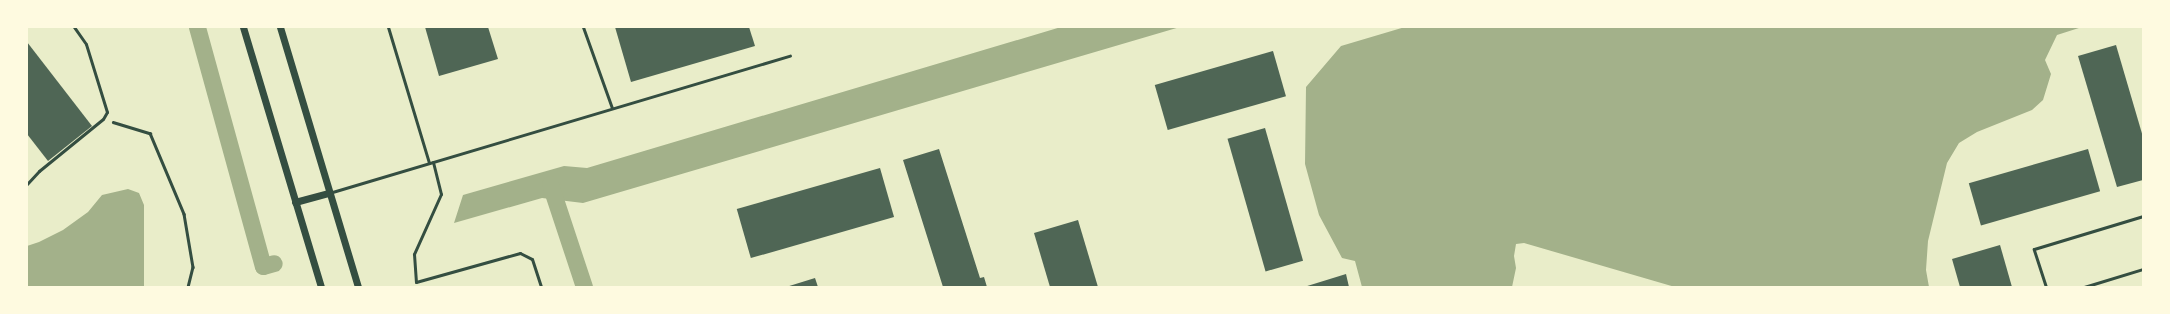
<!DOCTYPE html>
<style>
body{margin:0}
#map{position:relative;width:2170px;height:314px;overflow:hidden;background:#e9edc9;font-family:"Space Grotesk",sans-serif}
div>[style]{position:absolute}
.water>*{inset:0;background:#a3b18a}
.canal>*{height:17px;margin:-8.5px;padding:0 8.5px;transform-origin:8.5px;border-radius:8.5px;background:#a3b18a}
.building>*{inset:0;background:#4f6655;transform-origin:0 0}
.path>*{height:2.5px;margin:-1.25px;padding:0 1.25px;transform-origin:1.25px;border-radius:1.25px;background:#344e41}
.service>*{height:3px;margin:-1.5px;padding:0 1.5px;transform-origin:1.5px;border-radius:1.5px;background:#344e41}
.tertiary>*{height:7px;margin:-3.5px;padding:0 3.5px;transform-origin:3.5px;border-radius:3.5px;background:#344e41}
span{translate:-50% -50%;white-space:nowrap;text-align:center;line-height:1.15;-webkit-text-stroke:3.5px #fefae0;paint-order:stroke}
.frame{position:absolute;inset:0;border:28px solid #fefae0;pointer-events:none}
</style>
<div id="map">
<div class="water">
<div style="clip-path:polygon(1061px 27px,1180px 27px,583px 203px,542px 198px,454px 223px,463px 195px,564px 166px,587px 168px)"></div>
<div style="clip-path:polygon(1405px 27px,2082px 27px,2057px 35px,2045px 60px,2051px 74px,2043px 100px,2032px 110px,1977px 132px,1959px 143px,1947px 163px,1928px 241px,1926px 270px,1929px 287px,1675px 287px,1524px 243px,1516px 244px,1514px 256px,1516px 268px,1512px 287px,1362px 287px,1355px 261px,1342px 258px,1319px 215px,1305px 164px,1306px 87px,1341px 46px)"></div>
<div style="clip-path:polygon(128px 189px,139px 193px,144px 205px,144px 287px,27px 287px,27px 246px,39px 242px,63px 230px,88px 212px,102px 195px)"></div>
</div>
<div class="canal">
<div style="left:197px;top:27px;width:248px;rotate:74.6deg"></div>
<div style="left:263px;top:266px;width:11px;rotate:-15deg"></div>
<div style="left:550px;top:184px;width:108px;rotate:71.7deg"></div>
</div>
<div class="building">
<div style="clip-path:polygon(425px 27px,488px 27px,498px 59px,439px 76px)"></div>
<div style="clip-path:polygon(615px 27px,749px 27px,755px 46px,631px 82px)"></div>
<div style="clip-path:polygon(27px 42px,92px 126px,48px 161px,27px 134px)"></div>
<div style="clip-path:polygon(2116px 45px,2143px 137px,2143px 180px,2117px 187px,2078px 56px)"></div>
<div style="left:1273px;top:51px;width:47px;height:123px;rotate:74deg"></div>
<div style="left:1265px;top:128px;width:138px;height:39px;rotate:74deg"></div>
<div style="clip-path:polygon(939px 149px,980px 278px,984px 277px,987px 287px,943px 287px,903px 160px)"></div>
<div style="left:2088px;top:149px;width:44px;height:124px;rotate:74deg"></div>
<div style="left:880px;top:168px;width:51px;height:149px;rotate:74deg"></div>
<div style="clip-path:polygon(1078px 220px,1098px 287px,1050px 287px,1034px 233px)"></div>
<div style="clip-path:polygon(2000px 245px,2012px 287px,1960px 287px,1952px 259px)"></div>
<div style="clip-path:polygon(1346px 274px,1349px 287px,1304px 287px)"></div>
<div style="clip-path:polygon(815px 278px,818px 287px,786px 287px)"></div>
</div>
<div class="path">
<div style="left:113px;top:122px;width:39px;rotate:17deg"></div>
<div style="left:150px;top:133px;width:88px;rotate:67.2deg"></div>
<div style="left:184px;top:214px;width:54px;rotate:80.4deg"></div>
<div style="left:193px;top:267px;width:21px;rotate:104deg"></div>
</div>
<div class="service">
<div style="left:388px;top:27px;width:142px;rotate:73.2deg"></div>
<div style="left:583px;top:27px;width:86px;rotate:70.3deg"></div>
<div style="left:433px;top:162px;width:33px;rotate:76deg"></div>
<div style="left:441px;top:194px;width:66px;rotate:114.2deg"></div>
<div style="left:414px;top:254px;width:28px;rotate:86deg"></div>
<div style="left:416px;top:282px;width:108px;rotate:-15.6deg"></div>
<div style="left:520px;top:253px;width:13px;rotate:27deg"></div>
<div style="left:532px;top:259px;width:29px;rotate:72deg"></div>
<div style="left:27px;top:184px;width:18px;rotate:-47deg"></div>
<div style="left:39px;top:171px;width:82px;rotate:-39.1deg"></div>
<div style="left:103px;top:119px;width:8px;rotate:-60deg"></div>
<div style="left:107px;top:112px;width:71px;rotate:-107.2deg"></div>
<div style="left:86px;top:44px;width:21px;rotate:-125deg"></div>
<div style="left:329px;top:193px;width:481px;rotate:-16.6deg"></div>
<div style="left:2046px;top:287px;width:40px;rotate:-108deg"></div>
<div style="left:2034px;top:249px;width:114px;rotate:-16.8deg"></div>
<div style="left:2084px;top:287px;width:62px;rotate:-17deg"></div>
</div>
<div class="tertiary">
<div style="left:243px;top:27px;width:271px;rotate:73.3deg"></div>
<div style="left:280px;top:27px;width:271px;rotate:73.3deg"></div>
<div style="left:295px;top:202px;width:35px;rotate:-15deg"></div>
</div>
<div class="frame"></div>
</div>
